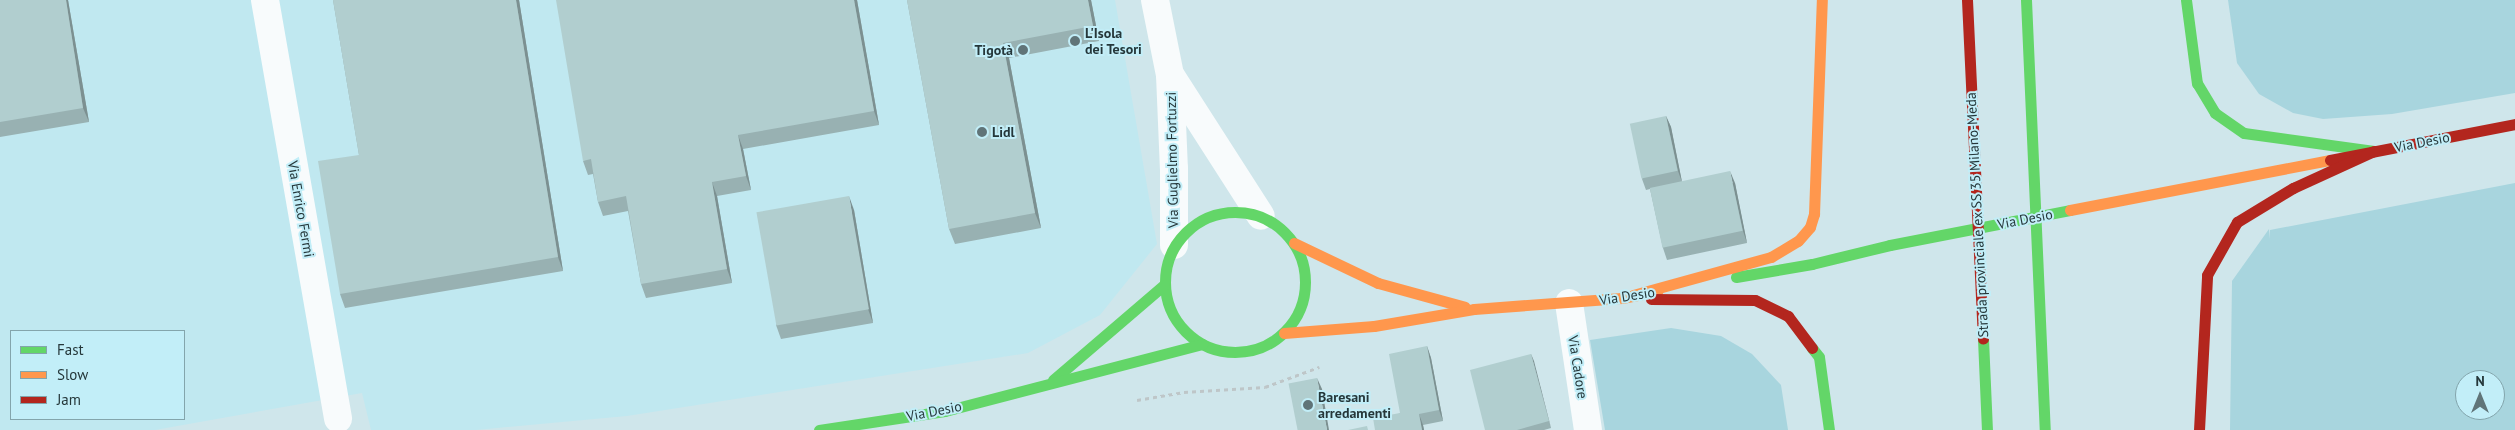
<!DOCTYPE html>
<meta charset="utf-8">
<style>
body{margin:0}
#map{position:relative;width:2515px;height:430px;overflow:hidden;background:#cfe6eb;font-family:"PT Sans",sans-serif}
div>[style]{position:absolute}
.built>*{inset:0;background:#c0e8f0}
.green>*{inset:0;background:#a8d5de}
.path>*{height:3px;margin-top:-1.5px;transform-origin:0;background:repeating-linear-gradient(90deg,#bec6c8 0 4px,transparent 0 8px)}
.street>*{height:28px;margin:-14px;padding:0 14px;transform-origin:14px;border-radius:14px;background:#f8fbfc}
.fast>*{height:11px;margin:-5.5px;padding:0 5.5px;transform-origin:5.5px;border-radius:5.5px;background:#63d668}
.fast>.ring{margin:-5.5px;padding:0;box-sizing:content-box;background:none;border:11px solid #63d668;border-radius:50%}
.slow>*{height:11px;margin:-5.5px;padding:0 5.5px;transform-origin:5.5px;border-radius:5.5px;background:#ff974d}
.jam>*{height:11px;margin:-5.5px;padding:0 5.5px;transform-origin:5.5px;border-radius:5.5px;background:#b3261e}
.wall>*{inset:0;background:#98b1b2}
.shaded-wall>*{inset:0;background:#7c9091}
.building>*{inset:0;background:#b1cecf;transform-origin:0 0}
.dots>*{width:14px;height:14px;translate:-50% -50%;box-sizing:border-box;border:2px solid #c2eef8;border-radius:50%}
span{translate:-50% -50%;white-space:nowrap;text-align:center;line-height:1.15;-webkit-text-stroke:4px #c2eef8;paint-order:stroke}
.poi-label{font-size:14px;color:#25373a;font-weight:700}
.left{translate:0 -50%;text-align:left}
.right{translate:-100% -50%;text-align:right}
.street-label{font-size:14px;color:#25373a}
.legend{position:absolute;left:10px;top:330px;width:175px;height:90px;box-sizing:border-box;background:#c2eef8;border:1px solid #83a5ac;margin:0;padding:6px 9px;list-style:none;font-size:15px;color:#25373a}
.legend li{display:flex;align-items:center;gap:10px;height:25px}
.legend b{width:25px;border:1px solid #83a5ac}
.north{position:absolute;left:2455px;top:370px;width:50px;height:50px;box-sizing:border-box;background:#c2eef8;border:1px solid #83a5ac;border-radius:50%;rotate:0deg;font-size:14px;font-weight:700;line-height:20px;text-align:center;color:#25373a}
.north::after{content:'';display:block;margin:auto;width:18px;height:22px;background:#607478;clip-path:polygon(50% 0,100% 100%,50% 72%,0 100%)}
</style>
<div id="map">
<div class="built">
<div style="clip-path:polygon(evenodd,0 0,1115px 0,1157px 244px,1100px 315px,1028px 353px,627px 416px,476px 430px,371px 430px,362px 393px,155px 430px,0 430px,0 0,11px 331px,184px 331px,184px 419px,11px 419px,11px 331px)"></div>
</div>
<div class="green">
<div style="clip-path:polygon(2228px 0,2515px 0,2515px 93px,2392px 114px,2323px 119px,2293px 113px,2259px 94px,2237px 63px)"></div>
<div style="clip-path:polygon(evenodd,2515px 183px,2515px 430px,2230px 430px,2232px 281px,2269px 229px,2270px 239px,2270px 230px,2515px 183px,2465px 380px,2495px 380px,2495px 410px,2465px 410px,2465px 380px)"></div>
<div style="clip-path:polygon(1671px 328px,1721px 336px,1752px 354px,1781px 385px,1788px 430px,1605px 430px,1590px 340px)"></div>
</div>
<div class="path">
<div style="left:1137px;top:400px;width:48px;rotate:-9.7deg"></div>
<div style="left:1184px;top:392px;width:81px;rotate:-3.5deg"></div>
<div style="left:1265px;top:387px;width:58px;rotate:-20.3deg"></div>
</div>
<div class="street">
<div style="left:265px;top:0;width:425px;rotate:80.1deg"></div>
<div style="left:1155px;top:0;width:76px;rotate:78.7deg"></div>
<div style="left:1170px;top:75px;width:94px;rotate:87.6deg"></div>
<div style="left:1174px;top:169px;width:76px;rotate:90deg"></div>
<div style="left:1171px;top:76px;width:166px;rotate:57.3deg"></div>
<div style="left:1569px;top:303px;width:128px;rotate:81.5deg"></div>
</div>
<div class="fast">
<div style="left:2026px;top:0;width:430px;rotate:87.5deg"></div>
<div style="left:2186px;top:0;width:84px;rotate:82.5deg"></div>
<div style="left:2197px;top:83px;width:35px;rotate:59deg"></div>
<div style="left:2215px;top:113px;width:35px;rotate:35deg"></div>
<div style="left:2244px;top:133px;width:131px;rotate:7.9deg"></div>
<div class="ring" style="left:1165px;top:212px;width:129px;height:129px"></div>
<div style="left:1736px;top:277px;width:77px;rotate:-9.7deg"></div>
<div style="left:1812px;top:264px;width:80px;rotate:-13.7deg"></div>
<div style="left:1890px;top:245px;width:183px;rotate:-11deg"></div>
<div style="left:1983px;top:339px;width:91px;rotate:87.5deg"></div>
<div style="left:1812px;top:348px;width:11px;rotate:52deg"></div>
<div style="left:1819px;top:357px;width:74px;rotate:82.2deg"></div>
<div style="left:1053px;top:380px;width:146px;rotate:-40.6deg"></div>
<div style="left:819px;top:430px;width:127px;rotate:-8.6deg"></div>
<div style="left:945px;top:411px;width:266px;rotate:-14.6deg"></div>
</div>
<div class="slow">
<div style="left:2070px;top:210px;width:265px;rotate:-10.9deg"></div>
<div style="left:1294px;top:243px;width:93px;rotate:25.5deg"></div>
<div style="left:1378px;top:283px;width:90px;rotate:15.4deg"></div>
<div style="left:1633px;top:295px;width:143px;rotate:-15.4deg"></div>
<div style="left:1771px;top:257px;width:31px;rotate:-31deg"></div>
<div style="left:1798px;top:241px;width:18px;rotate:-49deg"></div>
<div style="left:1810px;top:227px;width:14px;rotate:-73deg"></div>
<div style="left:1814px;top:214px;width:214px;rotate:-87.9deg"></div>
<div style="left:1284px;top:333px;width:90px;rotate:-4.4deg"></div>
<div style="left:1374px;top:326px;width:101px;rotate:-9.6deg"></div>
<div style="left:1474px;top:309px;width:148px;rotate:-4.3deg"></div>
<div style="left:1622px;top:298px;width:36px;rotate:-11deg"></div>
</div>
<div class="jam">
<div style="left:1967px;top:0;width:339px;rotate:87.3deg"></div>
<div style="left:2330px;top:160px;width:188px;rotate:-11deg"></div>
<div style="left:1651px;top:299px;width:104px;rotate:0.6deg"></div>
<div style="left:1755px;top:300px;width:37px;rotate:26deg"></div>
<div style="left:1788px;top:316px;width:40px;rotate:53deg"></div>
<div style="left:2199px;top:430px;width:155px;rotate:-87deg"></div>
<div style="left:2207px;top:275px;width:61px;rotate:-60.5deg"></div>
<div style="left:2237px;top:222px;width:66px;rotate:-31.3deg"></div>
<div style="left:2293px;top:188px;width:89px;rotate:-24.6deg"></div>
</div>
<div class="wall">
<div style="clip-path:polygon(0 0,68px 0,89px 122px,0 137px)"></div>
<div style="clip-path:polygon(333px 0,519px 0,563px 271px,345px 308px,340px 294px,359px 155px)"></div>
<div style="clip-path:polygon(857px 0,879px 125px,743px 149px,751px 190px,717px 196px,732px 283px,646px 298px,641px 284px,628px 211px,603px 216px,598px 202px,593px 174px,588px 175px,583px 161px)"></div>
<div style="clip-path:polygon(907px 0,1091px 0,1099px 41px,1009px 58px,1041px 228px,955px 244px,949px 229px)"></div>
<div style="clip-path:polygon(1666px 116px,1671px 127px,1682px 182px,1735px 183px,1747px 243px,1667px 260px,1663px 248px,1650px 189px,1646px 190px,1642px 179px)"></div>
<div style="clip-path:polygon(854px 210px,873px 323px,781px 339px,776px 325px)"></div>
<div style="clip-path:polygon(1427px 346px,1431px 358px,1443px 421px,1423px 425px,1424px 430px,1375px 430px,1400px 413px)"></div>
<div style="clip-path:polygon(1531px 354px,1551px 428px,1544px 430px,1485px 430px)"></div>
</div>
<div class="shaded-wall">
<div style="clip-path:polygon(66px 0,68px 0,89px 122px,83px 108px)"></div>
<div style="clip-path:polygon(516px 0,519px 0,563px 271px,558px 257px)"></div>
<div style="clip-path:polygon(854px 0,857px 0,879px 125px,874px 111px)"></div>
<div style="clip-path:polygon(1088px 0,1091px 0,1099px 41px,1093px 26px)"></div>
<div style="clip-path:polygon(1003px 43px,1009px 58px,1041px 228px,1035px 213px)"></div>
<div style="clip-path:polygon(1666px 116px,1671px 127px,1682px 182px,1678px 171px)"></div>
<div style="clip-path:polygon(738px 135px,743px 149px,751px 190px,746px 176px)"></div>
<div style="clip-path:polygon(1730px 171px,1735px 183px,1747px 243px,1743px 231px)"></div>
<div style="clip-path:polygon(712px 182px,717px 196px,732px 283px,727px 269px)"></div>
<div style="clip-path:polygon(849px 196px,854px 210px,873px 323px,868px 309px)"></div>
<div style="clip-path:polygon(1427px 346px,1431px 358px,1443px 421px,1439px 410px)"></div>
<div style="clip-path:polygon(1531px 354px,1534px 361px,1551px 428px,1549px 421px)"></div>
<div style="clip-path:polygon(1317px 378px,1322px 389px,1329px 430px,1327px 430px)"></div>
<div style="clip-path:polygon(1419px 414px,1423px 425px,1424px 430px,1422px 430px)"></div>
</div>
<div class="building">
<div style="clip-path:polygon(0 0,66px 0,83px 108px,0 122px)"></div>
<div style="clip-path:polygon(333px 0,516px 0,558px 257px,340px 294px,318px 161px,359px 155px)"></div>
<div style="clip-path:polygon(556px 0,854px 0,874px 111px,738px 135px,746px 176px,712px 182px,727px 269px,641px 284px,626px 196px,598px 202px,591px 159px,583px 161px)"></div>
<div style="clip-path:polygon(907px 0,1088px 0,1093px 26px,1003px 43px,1035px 213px,949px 229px)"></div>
<div style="left:1666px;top:116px;width:56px;height:37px;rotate:78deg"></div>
<div style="left:1730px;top:171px;width:61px;height:82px;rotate:78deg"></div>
<div style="left:849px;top:196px;width:115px;height:94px;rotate:80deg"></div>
<div style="clip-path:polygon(1427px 346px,1439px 410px,1419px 414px,1422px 430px,1375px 430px,1373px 418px,1400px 413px,1389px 354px)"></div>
<div style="clip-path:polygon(1531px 354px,1549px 421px,1517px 430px,1485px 430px,1470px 370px)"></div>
<div style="left:1317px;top:378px;width:53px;height:29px;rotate:79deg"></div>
<div style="clip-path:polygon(1367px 426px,1368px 430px,1348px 430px)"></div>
</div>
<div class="dots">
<div style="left:1075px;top:41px;background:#607478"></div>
<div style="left:1023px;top:50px;background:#607478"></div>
<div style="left:982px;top:132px;background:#607478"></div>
<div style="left:1308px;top:405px;background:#607478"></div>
</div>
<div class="poi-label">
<span class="left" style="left:1085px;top:41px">L'Isola<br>dei Tesori</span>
<span class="right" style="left:1013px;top:50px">Tigotà</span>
<span class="left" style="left:992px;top:132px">Lidl</span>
<span class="left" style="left:1318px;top:405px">Baresani<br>arredamenti</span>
</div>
<div class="street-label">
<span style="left:2422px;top:142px;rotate:-11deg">Via Desio</span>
<span style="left:1172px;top:160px;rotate:-91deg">Via Guglielmo Fortuzzi</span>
<span style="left:301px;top:209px;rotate:80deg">Via Enrico Fermi</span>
<span style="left:1977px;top:215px;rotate:-93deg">Strada provinciale ex SS 35 Milano-Meda</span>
<span style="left:2025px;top:219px;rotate:-11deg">Via Desio</span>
<span style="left:1627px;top:296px;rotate:-9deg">Via Desio</span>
<span style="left:1578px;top:367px;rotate:81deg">Via Cadore</span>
<span style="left:934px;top:411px;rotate:-11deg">Via Desio</span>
</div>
<ul class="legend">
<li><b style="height:6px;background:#63d668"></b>Fast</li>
<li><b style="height:6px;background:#ff974d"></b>Slow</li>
<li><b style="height:6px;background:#b3261e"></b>Jam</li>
</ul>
<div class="north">N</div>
</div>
